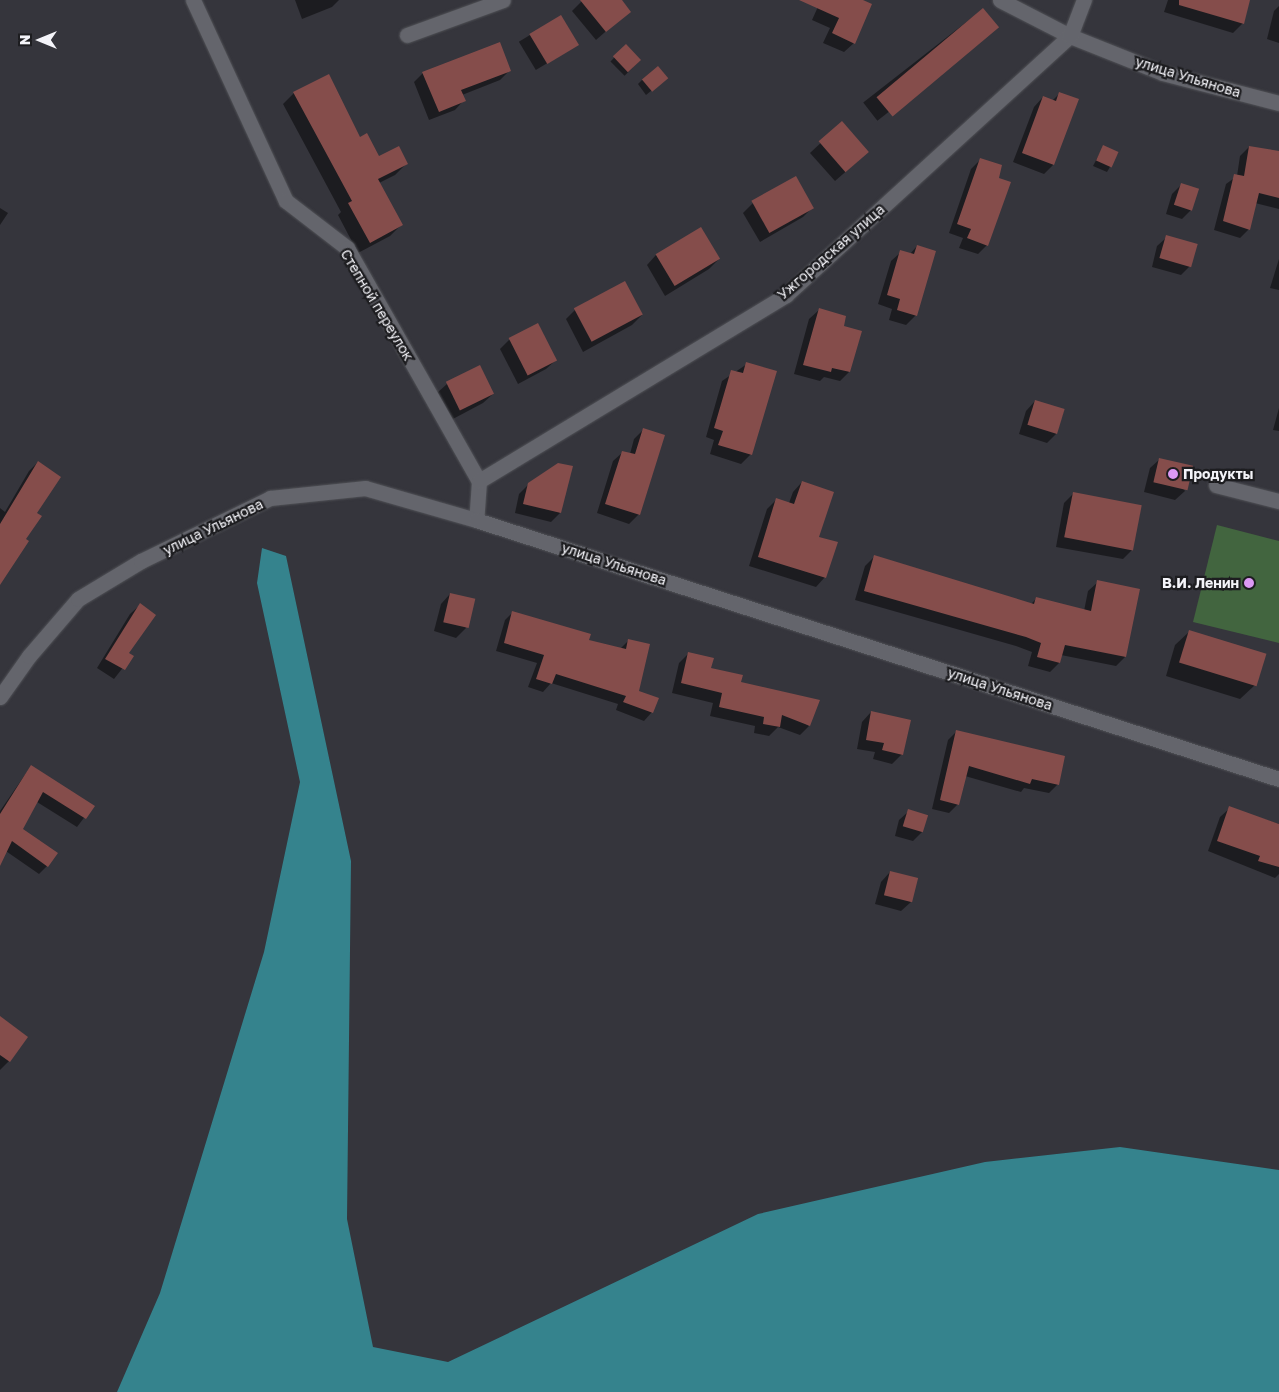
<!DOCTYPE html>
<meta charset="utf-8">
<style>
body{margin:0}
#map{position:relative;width:1279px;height:1392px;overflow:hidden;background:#35353c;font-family:"Golos Text",sans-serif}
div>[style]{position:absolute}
.green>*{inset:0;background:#42653f}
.water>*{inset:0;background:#35838d}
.shadow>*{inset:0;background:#0007;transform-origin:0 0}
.building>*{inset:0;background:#854d4b;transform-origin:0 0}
.roads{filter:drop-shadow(0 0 1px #505156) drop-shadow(0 0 1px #505156)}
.minor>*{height:15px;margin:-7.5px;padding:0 7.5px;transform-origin:7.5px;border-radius:7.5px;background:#64656c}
.dots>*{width:14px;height:14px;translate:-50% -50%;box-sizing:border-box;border:2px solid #1d1d20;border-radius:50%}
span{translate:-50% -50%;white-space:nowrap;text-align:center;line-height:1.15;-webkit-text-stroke:4.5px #1d1d20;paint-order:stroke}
.street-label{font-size:14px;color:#f4f4f9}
.poi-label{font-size:14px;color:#f4f4f9;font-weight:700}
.left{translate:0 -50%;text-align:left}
.right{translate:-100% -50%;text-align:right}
.north{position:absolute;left:15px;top:15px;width:50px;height:50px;-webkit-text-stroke:4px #1d1d20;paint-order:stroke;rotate:270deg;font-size:14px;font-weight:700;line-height:20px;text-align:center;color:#f4f4f9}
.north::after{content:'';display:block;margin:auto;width:18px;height:22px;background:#f4f4f9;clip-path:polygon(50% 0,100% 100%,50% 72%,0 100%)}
</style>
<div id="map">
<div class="green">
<div style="clip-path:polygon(1217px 525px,1279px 541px,1279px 643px,1193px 622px)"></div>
</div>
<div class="water">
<div style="clip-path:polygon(262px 548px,286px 556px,351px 861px,347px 1219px,373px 1347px,448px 1362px,758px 1214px,985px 1162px,1120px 1147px,1279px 1170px,1279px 1392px,117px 1392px,160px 1293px,264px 952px,300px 782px,257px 583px)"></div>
</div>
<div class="shadow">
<div style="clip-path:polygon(295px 0,339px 0,332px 7px,302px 19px)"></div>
<div style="clip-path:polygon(583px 0,620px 0,629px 11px,596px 40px,572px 11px)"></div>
<div style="clip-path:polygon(821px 0,860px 0,854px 43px,844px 52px,823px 43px,830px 28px,812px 20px)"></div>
<div style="clip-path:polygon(1168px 0,1249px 0,1243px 23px,1233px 33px,1164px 12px)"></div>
<div style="clip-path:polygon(1279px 6px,1279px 43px,1267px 39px,1274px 11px)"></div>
<div style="left:983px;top:9px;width:23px;height:152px;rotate:52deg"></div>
<div style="left:560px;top:17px;width:33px;height:48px;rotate:59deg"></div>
<div style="left:626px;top:46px;width:20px;height:22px;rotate:45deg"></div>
<div style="clip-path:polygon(510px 70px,500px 80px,462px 95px,464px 100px,455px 110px,429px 120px,414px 82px,423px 73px)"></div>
<div style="clip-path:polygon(642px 80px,662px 82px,646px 95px,638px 84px)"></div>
<div style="clip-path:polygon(294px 93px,359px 139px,379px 158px,406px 164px,395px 175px,379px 183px,401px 225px,390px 236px,358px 253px,338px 215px,341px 212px,283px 104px)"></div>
<div style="clip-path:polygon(1060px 93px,1053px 165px,1044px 174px,1013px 162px,1034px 107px,1043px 97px,1052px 101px)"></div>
<div style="clip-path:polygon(842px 123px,858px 161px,835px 181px,810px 153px)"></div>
<div style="clip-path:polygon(1103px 147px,1118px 153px,1107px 172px,1093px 166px)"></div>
<div style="clip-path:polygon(1249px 147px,1279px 169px,1279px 209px,1255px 203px,1249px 229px,1240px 238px,1214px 230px,1226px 184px,1237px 176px,1240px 156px)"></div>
<div style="clip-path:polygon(980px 160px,987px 245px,978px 254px,959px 248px,963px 238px,949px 233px,971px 169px)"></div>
<div style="clip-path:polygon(795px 178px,813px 207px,803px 217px,760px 242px,743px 213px,753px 203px)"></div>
<div style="clip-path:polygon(1181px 185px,1191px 210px,1182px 219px,1166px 214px,1172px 194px)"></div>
<div style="clip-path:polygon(0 208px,8px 213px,0 225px)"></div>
<div style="clip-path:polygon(1167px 237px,1191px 265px,1181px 275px,1152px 267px,1157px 246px)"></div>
<div style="clip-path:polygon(917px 246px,916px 315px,906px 325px,889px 320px,892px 309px,878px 304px,891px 261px,901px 252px,910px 254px)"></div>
<div style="clip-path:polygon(656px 255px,719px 259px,709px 269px,665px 296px,647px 265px)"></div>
<div style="clip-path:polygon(1279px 259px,1279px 290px,1270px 288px)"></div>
<div style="clip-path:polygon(575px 310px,642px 315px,632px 325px,583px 352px,566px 319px)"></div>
<div style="clip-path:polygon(819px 310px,849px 372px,840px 381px,824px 377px,820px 381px,794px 374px,809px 319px)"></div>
<div style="clip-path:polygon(509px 340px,556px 360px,546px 369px,518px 384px,500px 349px)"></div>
<div style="clip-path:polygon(747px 364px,751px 454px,741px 464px,710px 454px,714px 440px,706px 437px,722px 381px)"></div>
<div style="clip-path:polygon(447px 384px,493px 394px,483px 403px,451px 420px,437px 393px)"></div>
<div style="clip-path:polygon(1035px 401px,1064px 410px,1056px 434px,1047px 443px,1019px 434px,1026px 411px)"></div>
<div style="clip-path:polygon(1279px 408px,1279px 431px,1273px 430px)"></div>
<div style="clip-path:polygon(644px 429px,639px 514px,629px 524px,597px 513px,613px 461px,623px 452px,630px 454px,634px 439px)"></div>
<div style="clip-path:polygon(1160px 459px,1185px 491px,1175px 500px,1144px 492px,1150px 468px)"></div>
<div style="clip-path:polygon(38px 462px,36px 513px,25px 540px,0 582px,0 508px,5px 512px,29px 471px)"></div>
<div style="clip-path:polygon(802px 482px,825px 577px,816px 587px,749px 566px,767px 509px,776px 500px,789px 503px,793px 492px)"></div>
<div style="clip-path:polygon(529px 484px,560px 513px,551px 522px,515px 513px,519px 494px)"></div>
<div style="clip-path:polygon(1073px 494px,1132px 550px,1123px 559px,1056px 547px,1064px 503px)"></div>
<div style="clip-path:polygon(875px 556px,1031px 604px,1036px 599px,1084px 611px,1088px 591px,1098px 582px,1125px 657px,1116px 666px,1061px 655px,1059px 663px,1050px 672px,1028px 666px,1032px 652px,1016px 646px,855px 600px,865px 566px)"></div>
<div style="clip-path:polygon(450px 594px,466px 628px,456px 638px,434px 631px,441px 604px)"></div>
<div style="clip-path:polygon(140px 605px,127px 653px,132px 656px,114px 679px,97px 668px,130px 614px)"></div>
<div style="clip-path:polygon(513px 612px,588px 641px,620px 649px,629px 640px,638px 692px,652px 712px,644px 721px,616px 710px,618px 704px,551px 683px,543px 692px,528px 687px,537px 663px,496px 651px,505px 620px)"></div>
<div style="clip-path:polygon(1190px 631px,1255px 685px,1240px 699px,1166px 676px,1175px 645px)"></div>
<div style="clip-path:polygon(689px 653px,709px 669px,740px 683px,809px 726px,800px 735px,778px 727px,769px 736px,754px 733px,755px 726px,710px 716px,713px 703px,672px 693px,679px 663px)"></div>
<div style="clip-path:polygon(871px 712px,902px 754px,892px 764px,873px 759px,875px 752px,857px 749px,862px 722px)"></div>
<div style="clip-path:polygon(956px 732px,1058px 784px,1049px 793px,1024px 788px,1021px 792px,965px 776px,958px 804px,949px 813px,932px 809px,948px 740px)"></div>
<div style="clip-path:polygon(31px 766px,93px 806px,77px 827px,37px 802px,21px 830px,47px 866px,39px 874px,0 847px,0 811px)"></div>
<div style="clip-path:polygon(1230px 808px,1279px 824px,1279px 874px,1275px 878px,1208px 851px,1220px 817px)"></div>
<div style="clip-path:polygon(909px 811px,923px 831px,913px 841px,895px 836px,899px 820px)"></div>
<div style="clip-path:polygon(890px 872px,911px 902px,901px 911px,875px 904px,881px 882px)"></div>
<div style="clip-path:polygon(0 1017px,9px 1061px,0 1070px)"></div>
</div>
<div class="building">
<div style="clip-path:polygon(580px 0,622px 0,631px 12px,606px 32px)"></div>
<div style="clip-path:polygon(799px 0,863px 0,872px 4px,855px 44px,832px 33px,839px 18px)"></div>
<div style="clip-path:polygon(1179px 0,1250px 0,1244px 24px,1179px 5px)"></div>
<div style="left:983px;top:8px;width:25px;height:139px;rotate:50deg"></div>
<div style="left:561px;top:15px;width:35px;height:37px;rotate:59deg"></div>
<div style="clip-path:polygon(500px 42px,511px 71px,461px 90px,466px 101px,439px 112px,422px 72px)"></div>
<div style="left:626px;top:44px;width:22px;height:18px;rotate:47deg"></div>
<div style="left:658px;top:66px;width:16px;height:21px;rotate:50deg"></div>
<div style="clip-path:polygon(329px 74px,360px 137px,367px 133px,379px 156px,399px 146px,408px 164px,378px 179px,403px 225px,370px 243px,348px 203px,352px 201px,293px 92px)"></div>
<div style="clip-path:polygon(1059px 92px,1079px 99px,1054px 165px,1022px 153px,1043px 96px,1056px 101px)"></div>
<div style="left:842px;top:121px;width:41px;height:31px;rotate:49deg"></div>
<div style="left:1103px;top:145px;width:17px;height:17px;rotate:24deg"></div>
<div style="clip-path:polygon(1249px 146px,1279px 151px,1279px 198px,1259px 193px,1250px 230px,1223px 221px,1234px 174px,1244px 176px)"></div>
<div style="clip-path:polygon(980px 158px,1002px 165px,999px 178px,1011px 182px,988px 246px,967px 238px,971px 229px,957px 224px)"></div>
<div style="left:796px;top:176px;width:37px;height:51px;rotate:61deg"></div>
<div style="left:1181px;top:183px;width:19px;height:23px;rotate:18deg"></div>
<div style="left:701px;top:227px;width:37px;height:53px;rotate:59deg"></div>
<div style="left:1166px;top:235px;width:33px;height:24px;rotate:16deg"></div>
<div style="clip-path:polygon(917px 245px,936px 251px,917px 316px,897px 310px,900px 299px,887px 295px,900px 250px,914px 254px)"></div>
<div style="left:625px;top:281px;width:38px;height:58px;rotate:62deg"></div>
<div style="clip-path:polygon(819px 308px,846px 316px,844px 326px,862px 331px,850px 372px,832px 368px,831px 372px,803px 365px)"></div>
<div style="left:538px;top:323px;width:42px;height:33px;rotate:63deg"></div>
<div style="clip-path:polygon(746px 362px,777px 371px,752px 455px,718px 445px,723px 431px,714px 428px,731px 370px,743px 373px)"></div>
<div style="left:480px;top:365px;width:32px;height:38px;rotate:64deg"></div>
<div style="left:1035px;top:400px;width:31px;height:26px;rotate:17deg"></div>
<div style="clip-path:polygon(643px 428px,665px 435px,640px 515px,605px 504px,622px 451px,635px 454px)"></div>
<div style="left:1159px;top:458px;width:35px;height:25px;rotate:13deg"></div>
<div style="clip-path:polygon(38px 461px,61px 477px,37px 513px,42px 516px,26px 539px,29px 541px,0 585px,0 524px)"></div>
<div style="clip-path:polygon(558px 463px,573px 466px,561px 513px,523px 504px,528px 483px)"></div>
<div style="clip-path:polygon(802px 481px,834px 492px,819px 537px,838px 542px,826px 578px,758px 557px,776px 498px,794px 504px)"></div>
<div style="left:1073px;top:492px;width:70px;height:46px;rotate:11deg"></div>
<div style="clip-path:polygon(874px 555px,1034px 604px,1036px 597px,1091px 611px,1097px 580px,1140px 589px,1126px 657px,1065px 645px,1060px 663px,1037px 657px,1041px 643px,1026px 637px,864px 591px)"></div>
<div style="left:450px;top:593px;width:26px;height:30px;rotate:13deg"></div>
<div style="clip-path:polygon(140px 603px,156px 615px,129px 653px,134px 656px,125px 670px,105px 659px)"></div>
<div style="clip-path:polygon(512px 611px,591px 634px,589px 640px,626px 649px,628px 639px,650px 644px,639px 691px,659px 698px,653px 713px,623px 702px,626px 696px,556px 674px,552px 684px,536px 679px,544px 655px,504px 643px)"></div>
<div style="left:1189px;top:630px;width:81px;height:34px;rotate:17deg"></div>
<div style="clip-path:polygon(688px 652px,714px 658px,711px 668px,743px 675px,741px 682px,820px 700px,810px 726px,782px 715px,780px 727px,763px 724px,764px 717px,719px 707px,722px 693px,681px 683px)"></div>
<div style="clip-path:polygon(871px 711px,911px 720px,903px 755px,882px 750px,884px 743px,866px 740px)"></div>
<div style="clip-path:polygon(956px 730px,1065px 756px,1059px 785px,1032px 779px,1030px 784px,969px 766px,959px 805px,940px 800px)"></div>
<div style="clip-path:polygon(31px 765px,95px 806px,86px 819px,43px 792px,23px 829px,58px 853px,48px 867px,12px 841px,0 866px,0 814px)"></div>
<div style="clip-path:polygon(1229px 806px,1279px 824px,1279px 867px,1258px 861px,1260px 856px,1217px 841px)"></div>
<div style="left:908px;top:809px;width:21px;height:18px;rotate:17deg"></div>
<div style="left:890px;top:871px;width:29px;height:25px;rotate:14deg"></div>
<div style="clip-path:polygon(0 1016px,28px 1037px,10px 1062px,0 1055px)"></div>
</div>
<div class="roads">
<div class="minor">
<div style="left:193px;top:0;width:221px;rotate:65.2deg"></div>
<div style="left:286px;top:201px;width:77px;rotate:37.6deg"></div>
<div style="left:347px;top:248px;width:268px;rotate:60.5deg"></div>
<div style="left:479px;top:481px;width:39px;rotate:94deg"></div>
<div style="left:1000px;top:0;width:79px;rotate:27.2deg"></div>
<div style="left:1070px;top:36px;width:100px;rotate:21.7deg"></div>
<div style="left:1163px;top:73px;width:120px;rotate:14.5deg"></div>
<div style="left:407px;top:35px;width:102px;rotate:-20deg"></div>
<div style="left:479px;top:481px;width:359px;rotate:-31.2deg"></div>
<div style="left:786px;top:295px;width:384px;rotate:-42.4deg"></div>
<div style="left:1070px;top:36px;width:39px;rotate:-69deg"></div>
<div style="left:1216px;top:485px;width:65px;rotate:14.3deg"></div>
<div style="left:0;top:697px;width:50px;rotate:-54.7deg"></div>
<div style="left:29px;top:656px;width:75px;rotate:-49.3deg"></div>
<div style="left:78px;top:599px;width:74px;rotate:-31.1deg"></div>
<div style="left:141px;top:561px;width:144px;rotate:-26deg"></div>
<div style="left:270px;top:498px;width:96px;rotate:-6deg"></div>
<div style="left:365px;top:488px;width:116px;rotate:16.1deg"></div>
<div style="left:476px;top:520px;width:844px;rotate:17.88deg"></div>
</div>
</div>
<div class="dots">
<div style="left:1173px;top:474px;background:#dc99f4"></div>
<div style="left:1249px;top:583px;background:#dc99f4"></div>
</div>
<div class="street-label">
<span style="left:1188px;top:77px;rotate:17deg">улица Ульянова</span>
<span style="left:831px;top:252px;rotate:-41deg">Ужгородская улица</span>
<span style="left:377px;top:305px;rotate:59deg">Степной переулок</span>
<span style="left:213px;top:527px;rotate:-26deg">улица Ульянова</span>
<span style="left:614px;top:564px;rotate:18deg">улица Ульянова</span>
<span style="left:1000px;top:689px;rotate:18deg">улица Ульянова</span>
</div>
<div class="poi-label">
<span class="left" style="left:1183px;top:474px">Продукты</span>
<span class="right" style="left:1239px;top:583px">В.И. Ленин</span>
</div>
<div class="north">N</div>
</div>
